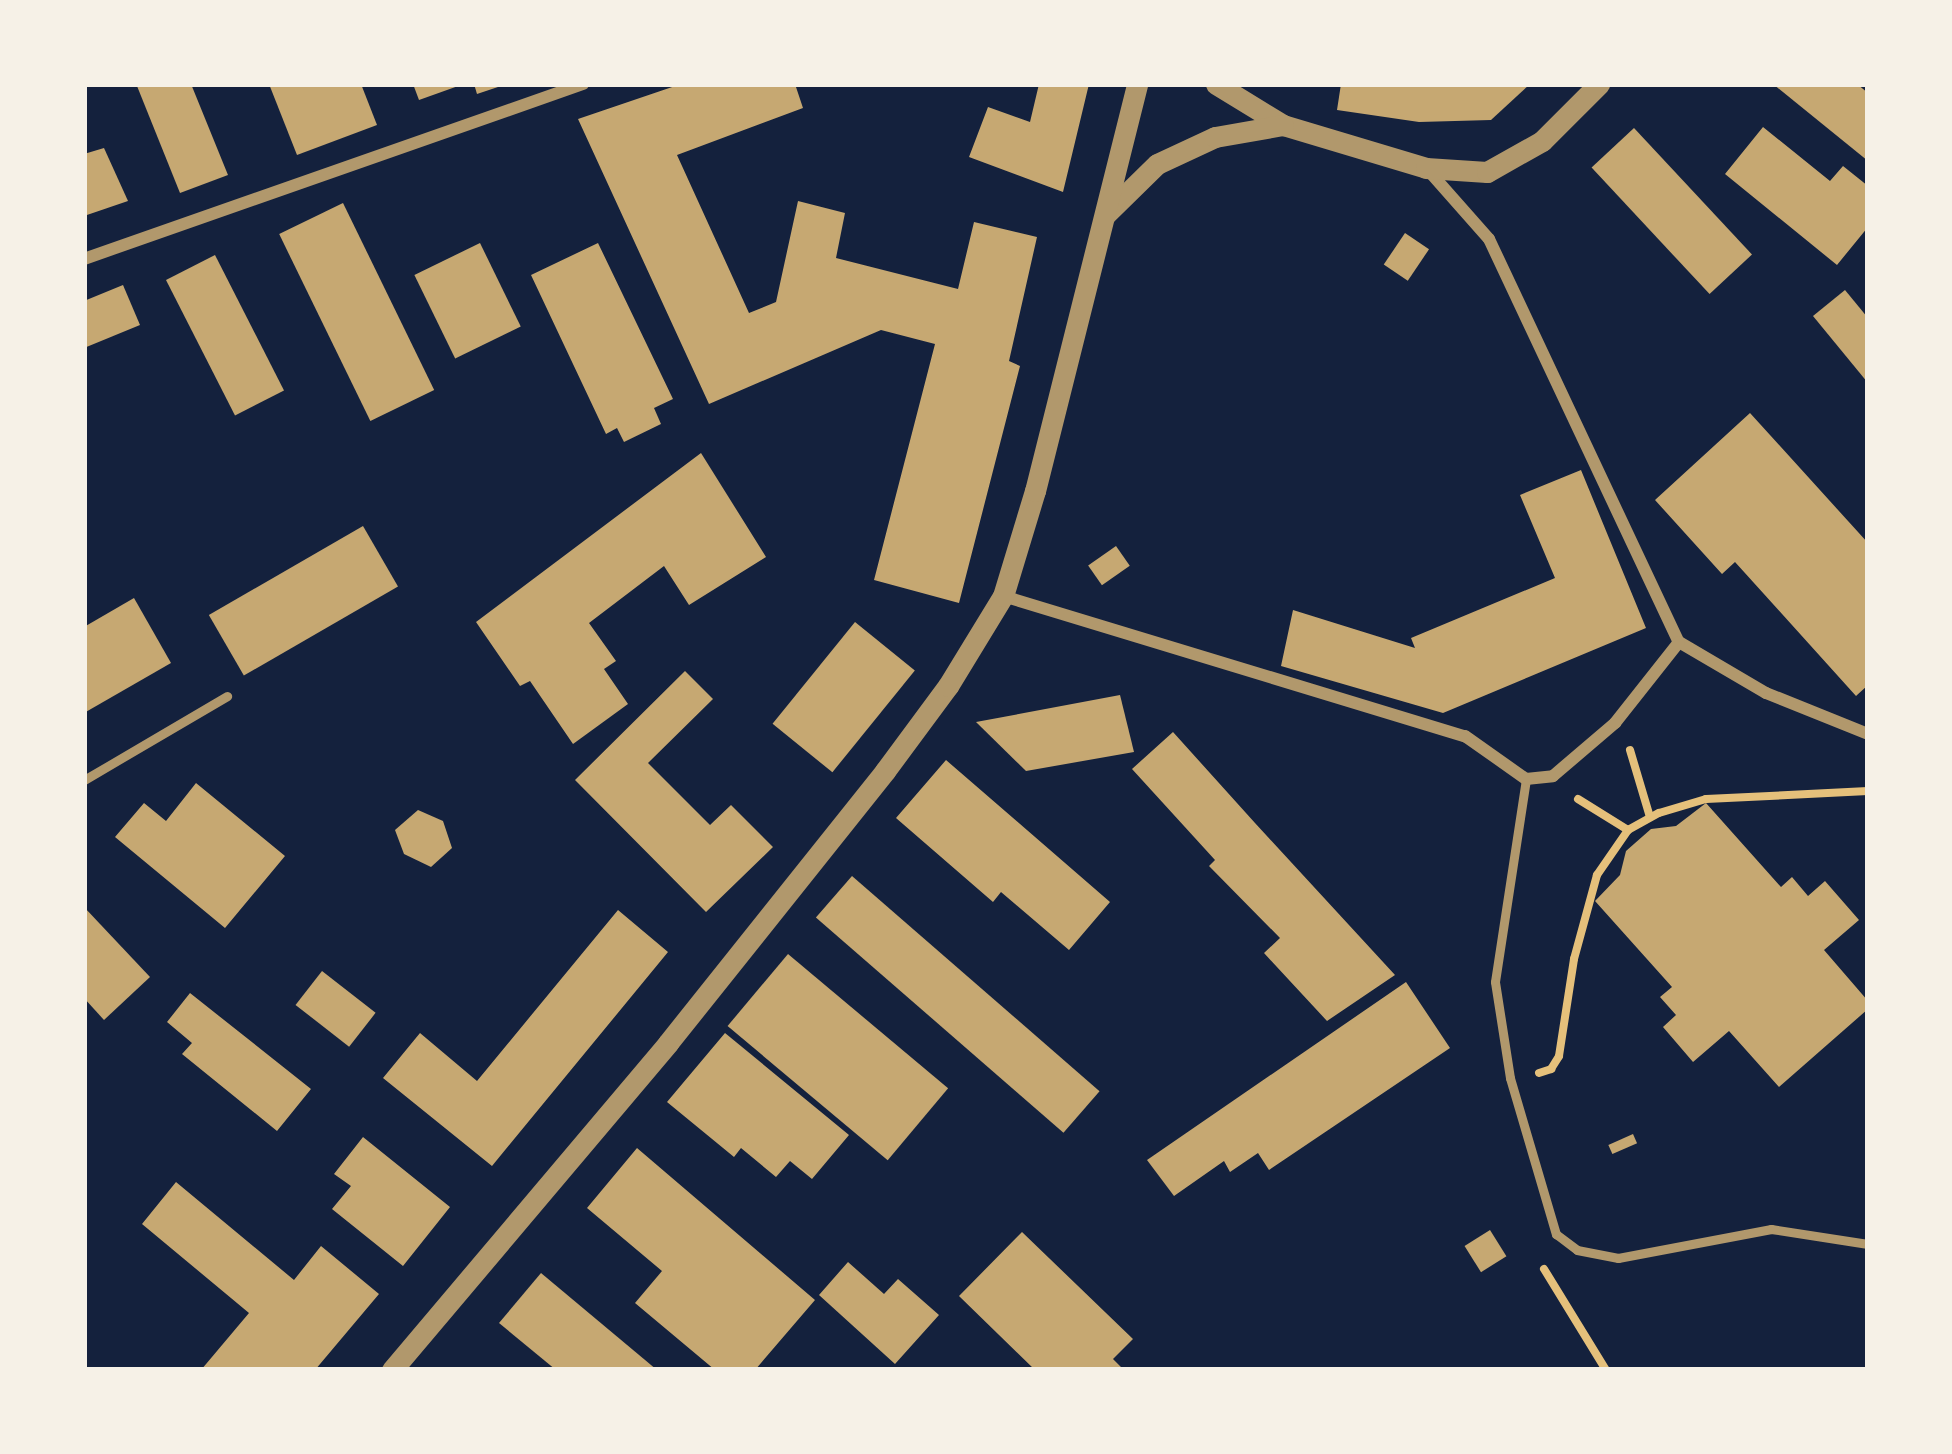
<!DOCTYPE html>
<style>
body{margin:0}
#map{position:relative;width:1952px;height:1454px;overflow:hidden;background:#14213d;font-family:"Noto Sans",sans-serif}
div>[style]{position:absolute}
.building>*{inset:0;background:#c6a872;transform-origin:0 0}
.path>*{height:8px;margin:-4px;padding:0 4px;transform-origin:4px;border-radius:4px;background:#e5c07b}
.service>*{height:9px;margin:-4.5px;padding:0 4.5px;transform-origin:4.5px;border-radius:4.5px;background:#b1986c}
.minor>*{height:12px;margin:-6px;padding:0 6px;transform-origin:6px;border-radius:6px;background:#b1986c}
.tertiary>*{height:21px;margin:-10.5px;padding:0 10.5px;transform-origin:10.5px;border-radius:10.5px;background:#b1986c}
span{translate:-50% -50%;white-space:nowrap;text-align:center;line-height:1.15;-webkit-text-stroke:12px #f6f1e7;paint-order:stroke}
.frame{position:absolute;inset:0;border:87px solid #f6f1e7;pointer-events:none}
</style>
<div id="map">
<div class="building">
<div style="clip-path:polygon(191px 84px,228px 175px,180px 193px,137px 86px)"></div>
<div style="clip-path:polygon(269px 84px,361px 84px,377px 125px,297px 155px)"></div>
<div style="clip-path:polygon(413px 84px,461px 84px,461px 85px,419px 100px)"></div>
<div style="clip-path:polygon(474px 84px,504px 84px,504px 85px,477px 94px)"></div>
<div style="clip-path:polygon(681px 84px,795px 84px,803px 108px,677px 155px,749px 313px,776px 302px,798px 201px,845px 213px,836px 258px,958px 289px,974px 222px,1037px 237px,1009px 361px,1020px 366px,959px 603px,874px 580px,935px 344px,881px 330px,709px 404px,578px 119px)"></div>
<div style="clip-path:polygon(1039px 84px,1089px 84px,1063px 192px,969px 157px,988px 107px,1030px 122px)"></div>
<div style="clip-path:polygon(1341px 84px,1530px 84px,1491px 120px,1419px 122px,1337px 110px)"></div>
<div style="clip-path:polygon(1773px 84px,1857px 84px,1868px 93px,1868px 161px)"></div>
<div style="clip-path:polygon(1763px 127px,1830px 181px,1843px 166px,1868px 186px,1868px 227px,1837px 265px,1725px 174px)"></div>
<div style="left:1634px;top:128px;width:173px;height:58px;rotate:47deg"></div>
<div style="clip-path:polygon(104px 148px,128px 201px,84px 216px,84px 154px)"></div>
<div style="left:343px;top:203px;width:208px;height:71px;rotate:64deg"></div>
<div style="left:1405px;top:233px;width:29px;height:38px;rotate:34deg"></div>
<div style="left:480px;top:243px;width:93px;height:73px;rotate:64deg"></div>
<div style="clip-path:polygon(598px 243px,673px 399px,654px 408px,661px 424px,624px 442px,617px 428px,606px 434px,531px 275px)"></div>
<div style="left:215px;top:255px;width:152px;height:55px;rotate:63deg"></div>
<div style="clip-path:polygon(123px 285px,140px 325px,84px 348px,84px 301px)"></div>
<div style="clip-path:polygon(1845px 290px,1868px 318px,1868px 383px,1813px 316px)"></div>
<div style="clip-path:polygon(1750px 413px,1868px 543px,1868px 685px,1856px 696px,1735px 562px,1722px 574px,1655px 500px)"></div>
<div style="clip-path:polygon(701px 453px,766px 557px,689px 605px,664px 566px,589px 623px,616px 661px,604px 669px,628px 704px,573px 744px,530px 681px,520px 686px,476px 622px)"></div>
<div style="clip-path:polygon(1581px 470px,1646px 628px,1443px 713px,1281px 666px,1293px 610px,1415px 648px,1411px 638px,1555px 578px,1520px 495px)"></div>
<div style="left:363px;top:526px;width:70px;height:178px;rotate:60deg"></div>
<div style="left:1116px;top:546px;width:24px;height:34px;rotate:55deg"></div>
<div style="clip-path:polygon(134px 598px,171px 663px,84px 713px,84px 627px)"></div>
<div style="left:855px;top:622px;width:77px;height:131px;rotate:39deg"></div>
<div style="clip-path:polygon(685px 671px,713px 699px,648px 763px,710px 825px,731px 805px,773px 847px,706px 912px,575px 780px)"></div>
<div style="clip-path:polygon(1120px 695px,1134px 752px,1026px 771px,976px 722px)"></div>
<div style="clip-path:polygon(1173px 732px,1255px 823px,1395px 975px,1327px 1021px,1264px 953px,1280px 938px,1209px 866px,1215px 860px,1132px 769px)"></div>
<div style="clip-path:polygon(946px 760px,1110px 902px,1069px 950px,1001px 892px,993px 902px,896px 818px)"></div>
<div style="clip-path:polygon(196px 783px,285px 856px,225px 928px,115px 837px,144px 803px,166px 821px)"></div>
<div style="clip-path:polygon(1706px 803px,1781px 887px,1792px 877px,1808px 896px,1825px 881px,1859px 920px,1824px 950px,1868px 1001px,1868px 1009px,1779px 1087px,1729px 1031px,1693px 1062px,1663px 1027px,1676px 1015px,1660px 997px,1672px 987px,1595px 901px,1620px 875px,1626px 851px,1651px 829px,1676px 826px)"></div>
<div style="clip-path:polygon(418px 810px,443px 821px,452px 848px,431px 867px,404px 854px,395px 830px)"></div>
<div style="left:852px;top:876px;width:328px;height:55px;rotate:41deg"></div>
<div style="clip-path:polygon(84px 907px,150px 977px,104px 1020px,84px 998px)"></div>
<div style="clip-path:polygon(618px 910px,668px 952px,492px 1166px,383px 1078px,420px 1033px,477px 1081px)"></div>
<div style="left:788px;top:954px;width:209px;height:94px;rotate:40deg"></div>
<div style="left:322px;top:971px;width:68px;height:43px;rotate:38deg"></div>
<div style="clip-path:polygon(1406px 982px,1450px 1048px,1269px 1170px,1258px 1153px,1230px 1172px,1224px 1161px,1174px 1196px,1147px 1160px)"></div>
<div style="clip-path:polygon(190px 993px,311px 1089px,277px 1131px,182px 1054px,192px 1043px,167px 1022px)"></div>
<div style="clip-path:polygon(725px 1033px,849px 1135px,812px 1179px,790px 1161px,776px 1177px,741px 1148px,734px 1157px,667px 1102px)"></div>
<div style="left:1633px;top:1134px;width:10px;height:27px;rotate:66deg"></div>
<div style="clip-path:polygon(363px 1137px,450px 1207px,403px 1266px,332px 1209px,351px 1186px,334px 1174px)"></div>
<div style="clip-path:polygon(637px 1148px,815px 1300px,755px 1370px,715px 1370px,635px 1303px,662px 1271px,587px 1208px)"></div>
<div style="clip-path:polygon(176px 1182px,294px 1280px,321px 1246px,379px 1294px,315px 1370px,201px 1370px,249px 1313px,142px 1224px)"></div>
<div style="left:1490px;top:1230px;width:31px;height:30px;rotate:58deg"></div>
<div style="clip-path:polygon(1022px 1232px,1133px 1339px,1113px 1359px,1124px 1370px,1035px 1370px,959px 1296px)"></div>
<div style="clip-path:polygon(848px 1262px,884px 1294px,898px 1279px,939px 1315px,895px 1364px,819px 1295px)"></div>
<div style="clip-path:polygon(541px 1273px,657px 1370px,556px 1370px,499px 1323px)"></div>
</div>
<div class="path">
<div style="left:1630px;top:750px;width:70px;rotate:73.4deg"></div>
<div style="left:1578px;top:799px;width:59px;rotate:31.8deg"></div>
<div style="left:1539px;top:1073px;width:13px;rotate:-18deg"></div>
<div style="left:1551px;top:1069px;width:15px;rotate:-58deg"></div>
<div style="left:1559px;top:1056px;width:98px;rotate:-81.2deg"></div>
<div style="left:1574px;top:959px;width:87px;rotate:-74.7deg"></div>
<div style="left:1597px;top:875px;width:55px;rotate:-55.4deg"></div>
<div style="left:1628px;top:830px;width:35px;rotate:-29deg"></div>
<div style="left:1659px;top:813px;width:49px;rotate:-16.6deg"></div>
<div style="left:1706px;top:799px;width:162px;rotate:-2.8deg"></div>
<div style="left:1544px;top:1269px;width:119px;rotate:58.5deg"></div>
</div>
<div class="service">
<div style="left:1526px;top:779px;width:205px;rotate:98.7deg"></div>
<div style="left:1495px;top:982px;width:97px;rotate:81.1deg"></div>
<div style="left:1510px;top:1078px;width:163px;rotate:73.6deg"></div>
<div style="left:1556px;top:1234px;width:26px;rotate:37deg"></div>
<div style="left:1577px;top:1250px;width:42px;rotate:11deg"></div>
<div style="left:1618px;top:1258px;width:156px;rotate:-10.7deg"></div>
<div style="left:1771px;top:1229px;width:98px;rotate:8.8deg"></div>
<div style="left:84px;top:780px;width:166px;rotate:-30.4deg"></div>
</div>
<div class="minor">
<div style="left:1428px;top:170px;width:92px;rotate:48.5deg"></div>
<div style="left:1489px;top:239px;width:446px;rotate:64.8deg"></div>
<div style="left:1679px;top:642px;width:101px;rotate:30.4deg"></div>
<div style="left:1766px;top:693px;width:110px;rotate:21.9deg"></div>
<div style="left:84px;top:259px;width:529px;rotate:-19.33deg"></div>
<div style="left:1003px;top:596px;width:483px;rotate:16.9deg"></div>
<div style="left:1465px;top:736px;width:75px;rotate:35.2deg"></div>
<div style="left:1526px;top:779px;width:27px;rotate:-6deg"></div>
<div style="left:1553px;top:776px;width:82px;rotate:-40.5deg"></div>
<div style="left:1615px;top:723px;width:103px;rotate:-51.7deg"></div>
</div>
<div class="tertiary">
<div style="left:1216px;top:84px;width:79px;rotate:31.5deg"></div>
<div style="left:1283px;top:125px;width:149px;rotate:16.7deg"></div>
<div style="left:1426px;top:168px;width:61px;rotate:3.8deg"></div>
<div style="left:1487px;top:172px;width:63px;rotate:-29.4deg"></div>
<div style="left:1542px;top:141px;width:81px;rotate:-45deg"></div>
<div style="left:1106px;top:214px;width:71px;rotate:-44.4deg"></div>
<div style="left:1157px;top:164px;width:64px;rotate:-25deg"></div>
<div style="left:1215px;top:137px;width:69px;rotate:-10deg"></div>
<div style="left:392px;top:1370px;width:428px;rotate:-49.8deg"></div>
<div style="left:668px;top:1043px;width:348px;rotate:-51.4deg"></div>
<div style="left:885px;top:771px;width:106px;rotate:-53.5deg"></div>
<div style="left:948px;top:686px;width:105px;rotate:-58.6deg"></div>
<div style="left:1003px;top:596px;width:110px;rotate:-73.1deg"></div>
<div style="left:1035px;top:491px;width:420px;rotate:-75.9deg"></div>
</div>
<div class="frame"></div>
</div>
